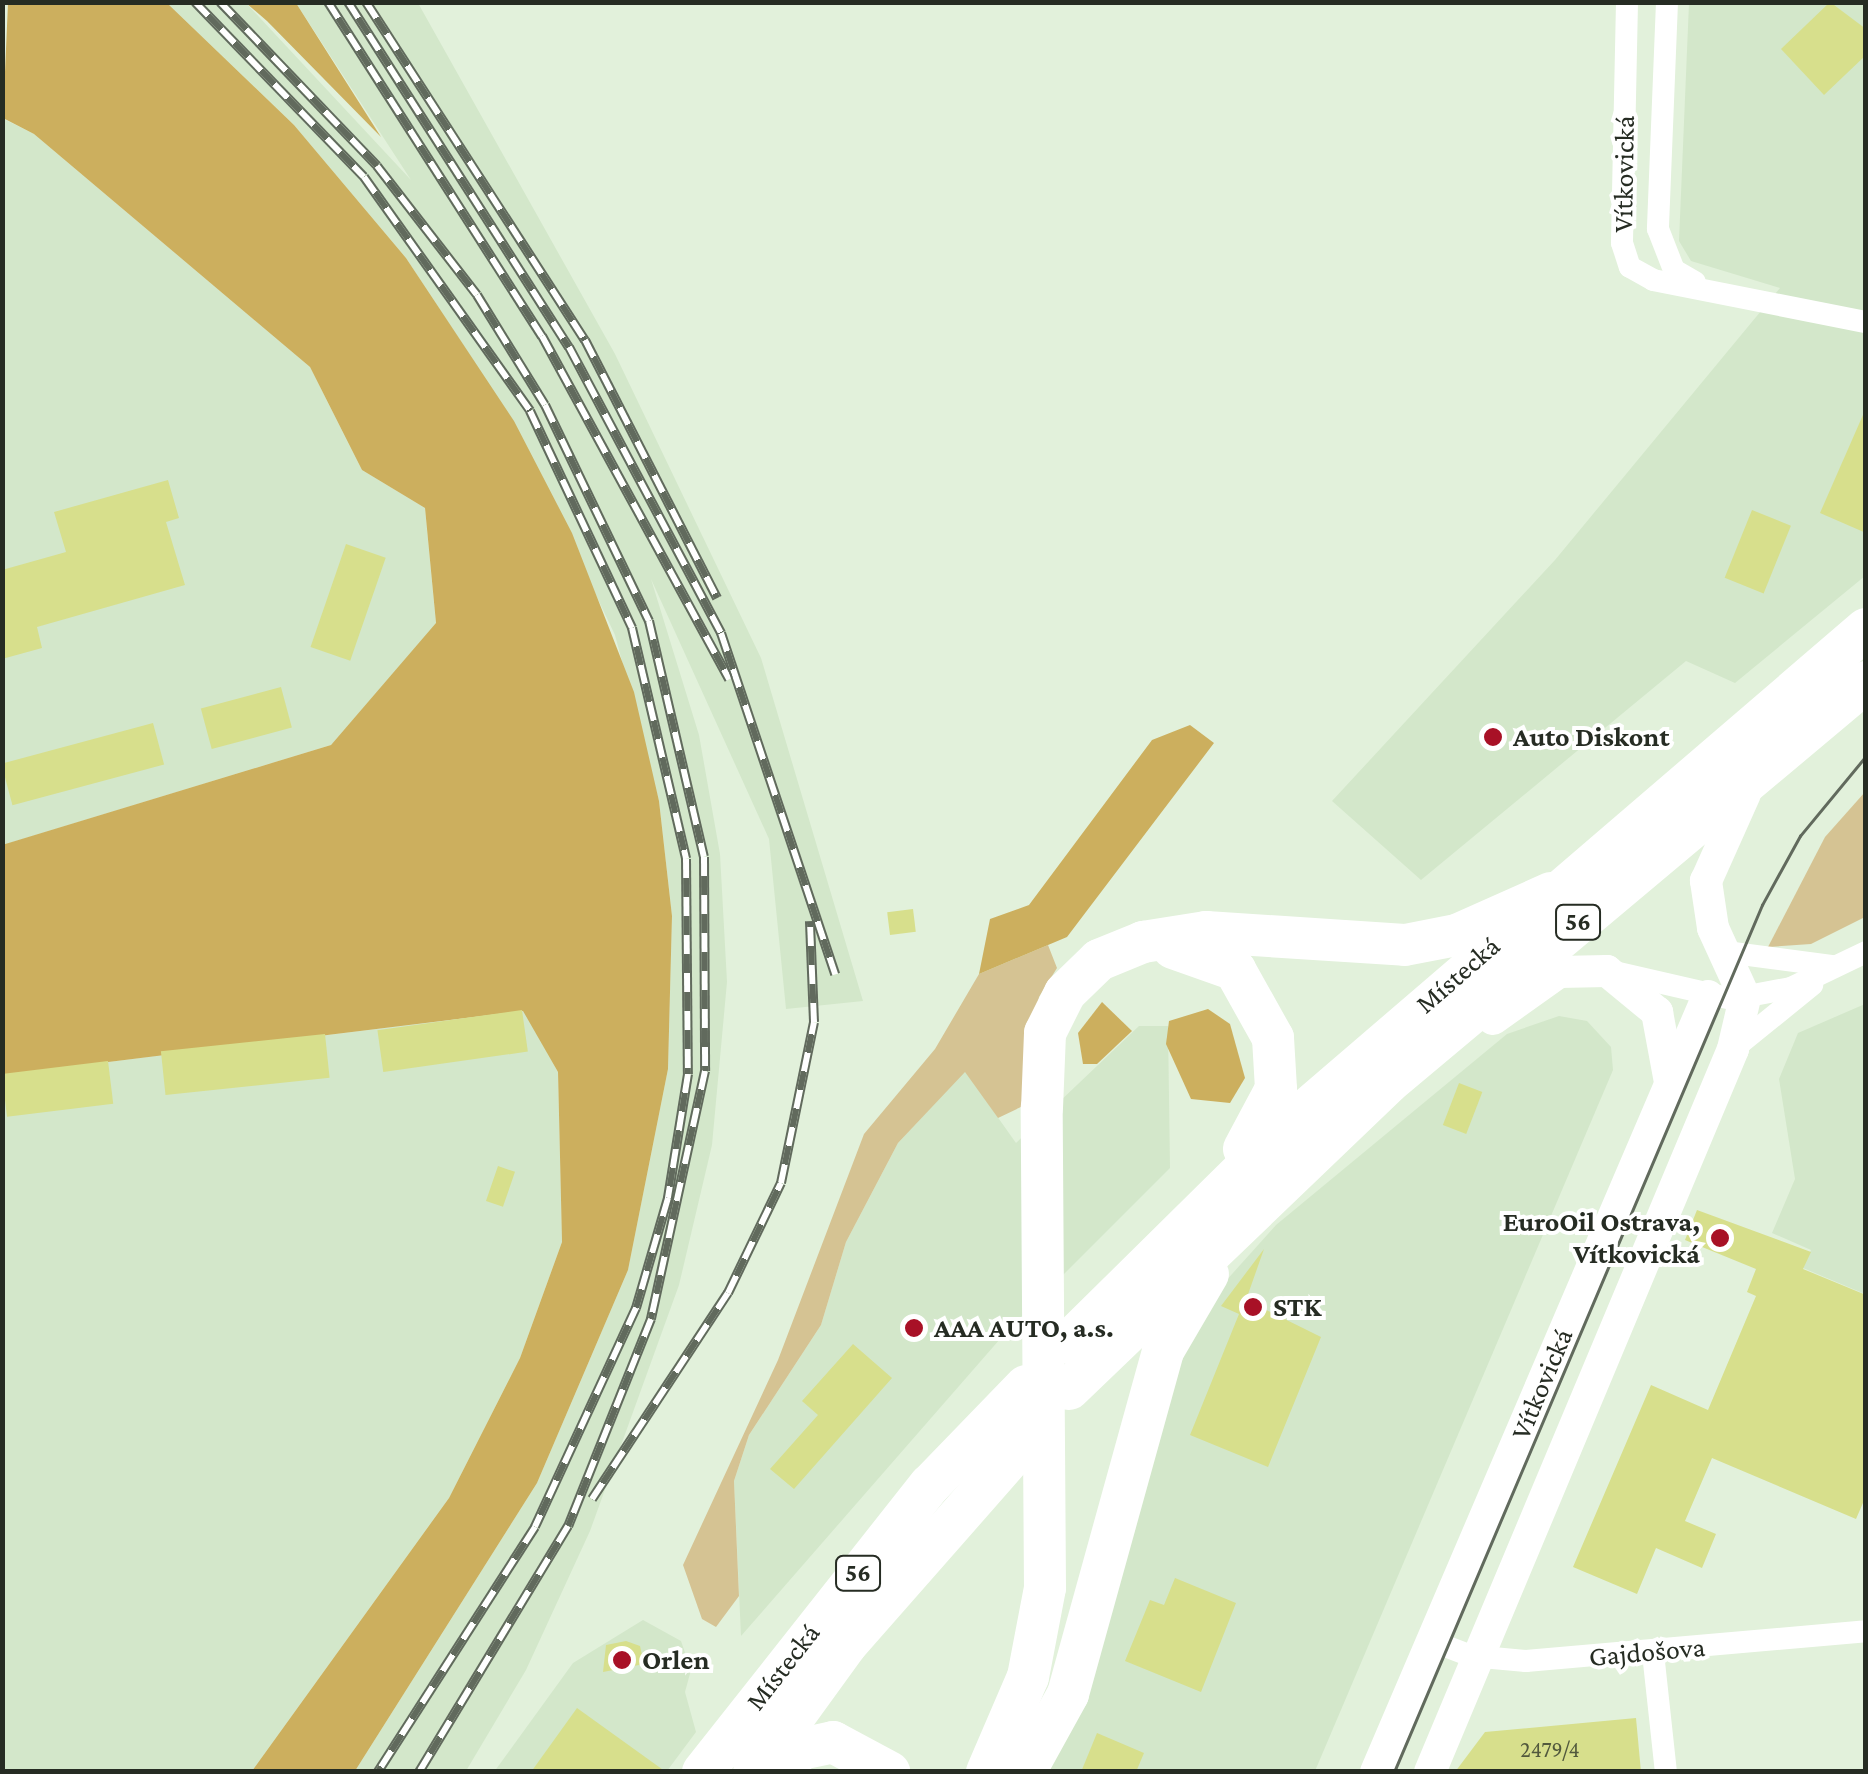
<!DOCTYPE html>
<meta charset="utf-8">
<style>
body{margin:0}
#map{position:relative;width:1868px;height:1774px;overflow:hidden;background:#e2f1db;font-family:"Crimson Pro",serif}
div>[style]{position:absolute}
.built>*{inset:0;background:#d3e7ca}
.green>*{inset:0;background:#d5c393}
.forest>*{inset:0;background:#ccaf5e}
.building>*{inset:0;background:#d7df8c;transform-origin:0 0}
.street>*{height:22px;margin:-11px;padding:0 11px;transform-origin:11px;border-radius:11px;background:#fff}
.secondary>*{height:32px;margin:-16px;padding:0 16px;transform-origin:16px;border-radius:16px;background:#fff}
.highway>*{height:42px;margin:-21px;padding:0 21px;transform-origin:21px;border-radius:21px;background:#fff}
.tram>*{height:2.5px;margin:-1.25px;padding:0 1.25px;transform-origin:1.25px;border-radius:1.25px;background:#616a5d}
.rail>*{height:10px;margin-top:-5px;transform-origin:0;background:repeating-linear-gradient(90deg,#fff 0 19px,#616a5d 0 38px);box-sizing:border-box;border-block:2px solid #616a5d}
.dots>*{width:28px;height:28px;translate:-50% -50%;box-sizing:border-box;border:5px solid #fff;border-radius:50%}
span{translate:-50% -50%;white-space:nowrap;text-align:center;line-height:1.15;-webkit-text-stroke:8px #fff;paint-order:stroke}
.number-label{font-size:22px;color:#52593d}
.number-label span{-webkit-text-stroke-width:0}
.shield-label span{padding:2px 8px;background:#fff;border:2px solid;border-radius:8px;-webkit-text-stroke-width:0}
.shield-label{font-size:25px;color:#262c23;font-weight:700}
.street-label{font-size:28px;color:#262c23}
.poi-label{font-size:28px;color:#262c23;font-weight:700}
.left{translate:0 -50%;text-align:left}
.right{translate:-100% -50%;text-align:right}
.frame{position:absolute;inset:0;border:5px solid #262c23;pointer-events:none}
</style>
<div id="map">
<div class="built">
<div style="clip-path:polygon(167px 3px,246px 3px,411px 180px,296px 3px,418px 3px,615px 354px,761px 658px,863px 1001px,786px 1009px,769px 839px,651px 579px,699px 735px,720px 854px,727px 982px,712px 1145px,679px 1285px,590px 1531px,526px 1670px,466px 1771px,355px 1771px,537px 1483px,628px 1270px,668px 1069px,672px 916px,659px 801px,615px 635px,513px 421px,406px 258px,294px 125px)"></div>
<div style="clip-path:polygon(1689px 3px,1865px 3px,1865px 576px,1735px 683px,1686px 661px,1421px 880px,1332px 801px,1555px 560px,1780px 288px,1691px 261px,1679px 241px)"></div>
<div style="clip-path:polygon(2px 118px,34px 134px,310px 367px,362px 470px,425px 508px,436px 624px,331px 745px,3px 845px)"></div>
<div style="clip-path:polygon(1865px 1004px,1865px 1294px,1803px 1268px,1811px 1250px,1772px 1233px,1795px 1179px,1779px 1079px,1798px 1033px)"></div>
<div style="clip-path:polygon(524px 1011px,558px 1072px,562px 1242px,520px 1358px,449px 1498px,252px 1771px,3px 1771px,2px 1075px)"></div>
<div style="clip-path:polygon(1559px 1016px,1587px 1021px,1611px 1047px,1613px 1070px,1315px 1771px,1039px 1772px,1182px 1343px,1215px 1293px,1276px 1225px,1507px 1034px)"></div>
<div style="clip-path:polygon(1139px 1026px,1168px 1026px,1170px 1168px,1007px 1331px,741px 1636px,734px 1481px,749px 1435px,821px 1325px,846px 1242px,898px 1143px,965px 1071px,1016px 1143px)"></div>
<div style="clip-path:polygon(643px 1620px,681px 1641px,691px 1670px,685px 1692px,696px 1732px,667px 1771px,494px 1772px,573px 1663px)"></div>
</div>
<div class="green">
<div style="clip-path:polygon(1865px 792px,1865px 917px,1811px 944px,1768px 947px,1825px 837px)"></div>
<div style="clip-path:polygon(1048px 945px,1057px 968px,1039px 997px,1023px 1106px,998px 1118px,965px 1072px,898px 1143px,846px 1242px,821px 1325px,749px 1435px,734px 1481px,739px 1596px,716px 1627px,702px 1619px,683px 1565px,778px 1360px,864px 1134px,935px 1049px,979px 974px)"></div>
</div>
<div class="forest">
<div style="clip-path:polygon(8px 3px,167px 3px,294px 125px,406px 258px,514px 421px,572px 533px,634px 692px,659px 801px,672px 916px,668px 1069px,628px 1270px,537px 1483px,355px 1771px,252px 1771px,449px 1498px,520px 1358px,562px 1242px,558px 1072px,523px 1011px,3px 1075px,2px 845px,331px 745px,436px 623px,425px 508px,362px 470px,310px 367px,34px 134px,3px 118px)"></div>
<div style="clip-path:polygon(246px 3px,296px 3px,381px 137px,267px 21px)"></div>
<div style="clip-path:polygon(1190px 725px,1214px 743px,1067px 937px,979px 974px,990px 919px,1029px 905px,1152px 740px)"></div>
<div style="clip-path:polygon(1102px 1002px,1132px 1031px,1097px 1064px,1083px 1064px,1078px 1033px)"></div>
<div style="clip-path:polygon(1208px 1009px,1230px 1024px,1245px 1078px,1230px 1103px,1191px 1099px,1166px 1044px,1169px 1021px)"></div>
</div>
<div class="building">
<div style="clip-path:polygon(1830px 2px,1866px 29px,1866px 55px,1824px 95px,1781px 49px)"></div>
<div style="clip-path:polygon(1866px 408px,1866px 533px,1820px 513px)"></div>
<div style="clip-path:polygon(168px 480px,179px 518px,166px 522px,185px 585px,37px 627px,42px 648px,2px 659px,2px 570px,66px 552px,54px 512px)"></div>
<div style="left:1752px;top:510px;width:42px;height:73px;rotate:22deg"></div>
<div style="left:346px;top:544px;width:42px;height:109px;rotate:19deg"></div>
<div style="left:281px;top:687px;width:42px;height:83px;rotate:75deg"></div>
<div style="left:153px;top:723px;width:43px;height:157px;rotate:75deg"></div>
<div style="left:913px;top:909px;width:23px;height:26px;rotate:83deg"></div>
<div style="left:522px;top:1010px;width:42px;height:146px;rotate:82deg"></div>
<div style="left:325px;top:1034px;width:44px;height:165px;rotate:84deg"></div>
<div style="left:108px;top:1061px;width:43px;height:107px;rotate:83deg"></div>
<div style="left:1459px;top:1083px;width:25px;height:45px;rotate:21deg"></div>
<div style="left:498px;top:1166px;width:18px;height:37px;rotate:19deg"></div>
<div style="clip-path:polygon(1697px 1210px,1811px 1252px,1803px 1269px,1866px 1295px,1866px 1496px,1856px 1519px,1712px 1458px,1685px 1521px,1716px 1534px,1702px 1568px,1656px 1548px,1637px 1594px,1573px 1567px,1651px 1385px,1708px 1410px,1756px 1296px,1747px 1292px,1756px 1269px,1685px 1240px)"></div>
<div style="clip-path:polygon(1264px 1249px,1246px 1300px,1321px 1337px,1268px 1467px,1190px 1435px,1239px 1314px,1221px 1306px)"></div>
<div style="clip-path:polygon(853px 1344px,892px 1378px,794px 1489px,770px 1469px,818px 1415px,802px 1401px)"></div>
<div style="clip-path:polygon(1175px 1578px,1236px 1603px,1201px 1692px,1125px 1661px,1150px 1600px,1164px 1605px)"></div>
<div style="clip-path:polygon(626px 1641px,640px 1646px,644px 1664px,603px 1672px,606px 1645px)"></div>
<div style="clip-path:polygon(577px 1708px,666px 1772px,531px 1772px)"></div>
<div style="clip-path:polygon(1636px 1718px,1641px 1772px,1455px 1772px,1485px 1732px)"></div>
<div style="clip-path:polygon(1097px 1733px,1144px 1753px,1136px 1772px,1081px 1772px)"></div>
</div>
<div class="street">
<div style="left:1627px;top:2px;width:241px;rotate:91.2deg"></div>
<div style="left:1622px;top:243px;width:25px;rotate:72deg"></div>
<div style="left:1630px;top:267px;width:26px;rotate:29deg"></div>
<div style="left:1653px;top:280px;width:217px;rotate:11.2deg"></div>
<div style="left:1667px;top:2px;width:227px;rotate:92.3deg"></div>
<div style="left:1658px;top:229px;width:44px;rotate:68.7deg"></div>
<div style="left:1674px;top:270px;width:24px;rotate:30deg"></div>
<div style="left:1726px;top:952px;width:108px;rotate:7.5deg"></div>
<div style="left:1610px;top:971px;width:125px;rotate:12.9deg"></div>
<div style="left:1732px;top:999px;width:60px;rotate:-10.6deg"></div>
<div style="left:1791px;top:988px;width:83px;rotate:-25.6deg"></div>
<div style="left:1733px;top:1049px;width:102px;rotate:-39deg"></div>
<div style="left:1432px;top:1641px;width:42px;rotate:21deg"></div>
<div style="left:1471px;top:1656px;width:55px;rotate:5.2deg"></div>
<div style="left:1526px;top:1661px;width:341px;rotate:-5deg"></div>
<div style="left:1653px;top:1653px;width:120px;rotate:83.8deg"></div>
</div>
<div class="secondary">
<div style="left:1493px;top:1019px;width:81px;rotate:-35.5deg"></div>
<div style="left:1559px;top:972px;width:48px;rotate:-1.2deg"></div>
<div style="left:1607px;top:971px;width:65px;rotate:39.4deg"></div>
<div style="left:1657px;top:1012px;width:71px;rotate:79.5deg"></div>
<div style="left:1376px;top:1772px;width:844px;rotate:-66.84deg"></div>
<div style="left:1430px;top:1772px;width:784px;rotate:-67.26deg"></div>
<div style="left:1733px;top:1049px;width:52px;rotate:-76.8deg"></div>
<div style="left:1745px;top:998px;width:77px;rotate:-114.6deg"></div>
<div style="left:1713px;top:928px;width:48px;rotate:-98.5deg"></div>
<div style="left:1706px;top:881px;width:95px;rotate:-65.9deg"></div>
</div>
<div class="highway">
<div style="left:1173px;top:948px;width:66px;rotate:19.5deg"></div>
<div style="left:1235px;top:970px;width:78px;rotate:60.8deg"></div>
<div style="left:1273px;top:1038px;width:51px;rotate:86.6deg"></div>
<div style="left:1276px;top:1089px;width:68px;rotate:118.1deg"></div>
<div style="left:1068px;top:1343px;width:313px;rotate:-44.6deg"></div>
<div style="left:1291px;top:1123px;width:758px;rotate:-40.67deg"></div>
<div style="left:1069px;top:1389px;width:442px;rotate:-43.8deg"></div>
<div style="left:1388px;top:1083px;width:624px;rotate:-39.99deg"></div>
<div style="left:703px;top:1772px;width:366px;rotate:-51.7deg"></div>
<div style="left:930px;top:1485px;width:138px;rotate:-45.9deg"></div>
<div style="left:754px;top:1772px;width:157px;rotate:-54.1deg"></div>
<div style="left:846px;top:1645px;width:274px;rotate:-48.7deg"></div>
<div style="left:778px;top:1772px;width:33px;rotate:-45deg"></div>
<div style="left:801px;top:1749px;width:33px;rotate:-12deg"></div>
<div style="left:833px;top:1742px;width:64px;rotate:28.2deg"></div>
<div style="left:987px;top:1772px;width:103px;rotate:-66.7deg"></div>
<div style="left:1028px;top:1677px;width:91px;rotate:-79.2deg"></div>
<div style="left:1045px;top:1588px;width:480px;rotate:-90.4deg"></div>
<div style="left:1042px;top:1108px;width:75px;rotate:-87.7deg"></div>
<div style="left:1045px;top:1033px;width:45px;rotate:-63.4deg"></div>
<div style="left:1065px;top:993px;width:47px;rotate:-44.1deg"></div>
<div style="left:1099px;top:960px;width:48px;rotate:-22.2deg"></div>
<div style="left:1143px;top:942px;width:64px;rotate:-9deg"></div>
<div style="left:1206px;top:932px;width:199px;rotate:3.7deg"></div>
<div style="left:1405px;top:945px;width:53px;rotate:-10.9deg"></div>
<div style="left:1457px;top:935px;width:103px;rotate:-24.1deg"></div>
<div style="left:1025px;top:1772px;width:89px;rotate:-61.1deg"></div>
<div style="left:1068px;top:1694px;width:356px;rotate:-74.5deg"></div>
<div style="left:1163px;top:1351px;width:89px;rotate:-59.7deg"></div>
</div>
<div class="tram">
<div style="left:1394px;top:1772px;width:942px;rotate:-67deg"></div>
<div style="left:1762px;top:905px;width:79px;rotate:-61.2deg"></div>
<div style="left:1800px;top:836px;width:104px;rotate:-50.5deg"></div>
</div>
<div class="rail">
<div style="left:195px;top:2px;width:243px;rotate:46deg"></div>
<div style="left:364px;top:177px;width:287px;rotate:54.6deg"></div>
<div style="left:530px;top:411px;width:240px;rotate:64.8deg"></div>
<div style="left:632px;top:628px;width:237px;rotate:76.8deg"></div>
<div style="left:686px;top:859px;width:215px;rotate:89.5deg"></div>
<div style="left:688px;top:1074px;width:126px;rotate:99.2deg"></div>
<div style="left:668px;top:1198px;width:115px;rotate:106.2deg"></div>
<div style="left:636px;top:1308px;width:241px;rotate:114.8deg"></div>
<div style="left:535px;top:1527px;width:291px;rotate:122.7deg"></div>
<div style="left:220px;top:2px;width:227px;rotate:46.2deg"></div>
<div style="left:377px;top:166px;width:163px;rotate:52.2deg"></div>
<div style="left:477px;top:295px;width:129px;rotate:58.3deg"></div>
<div style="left:545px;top:405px;width:240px;rotate:64.3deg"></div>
<div style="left:649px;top:621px;width:242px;rotate:76.9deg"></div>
<div style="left:704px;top:857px;width:214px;rotate:89.7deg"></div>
<div style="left:705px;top:1071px;width:254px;rotate:102.3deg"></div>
<div style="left:651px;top:1319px;width:223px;rotate:111.8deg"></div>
<div style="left:568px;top:1526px;width:288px;rotate:121.2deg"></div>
<div style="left:328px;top:2px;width:397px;rotate:57.4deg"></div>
<div style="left:542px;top:336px;width:391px;rotate:61.4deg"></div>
<div style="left:348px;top:2px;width:410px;rotate:57.4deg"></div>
<div style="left:569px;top:347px;width:324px;rotate:62deg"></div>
<div style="left:721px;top:633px;width:360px;rotate:71.5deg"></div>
<div style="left:366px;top:2px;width:403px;rotate:57.1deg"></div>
<div style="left:585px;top:340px;width:290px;rotate:62.9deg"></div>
<div style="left:592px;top:1499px;width:247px;rotate:-56.6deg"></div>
<div style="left:728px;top:1293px;width:122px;rotate:-64.3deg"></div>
<div style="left:781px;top:1183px;width:164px;rotate:-78.4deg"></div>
<div style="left:814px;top:1022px;width:101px;rotate:-92.3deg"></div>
</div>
<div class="dots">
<div style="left:1493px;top:737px;background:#a81126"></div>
<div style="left:1720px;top:1238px;background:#a81126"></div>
<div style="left:1253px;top:1307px;background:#a81126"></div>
<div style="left:914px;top:1328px;background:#a81126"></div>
<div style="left:622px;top:1660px;background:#a81126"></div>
</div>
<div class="number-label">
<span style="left:1550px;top:1750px">2479/4</span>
</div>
<div class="shield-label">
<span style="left:1578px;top:922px">56</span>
<span style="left:858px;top:1573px">56</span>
</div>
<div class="street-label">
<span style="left:1624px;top:174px;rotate:-89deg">Vítkovická</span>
<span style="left:1458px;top:975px;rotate:-41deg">Místecká</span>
<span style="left:1542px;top:1384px;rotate:-67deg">Vítkovická</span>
<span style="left:1647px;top:1652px;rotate:-5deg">Gajdošova</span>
<span style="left:783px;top:1667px;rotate:-52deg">Místecká</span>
</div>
<div class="poi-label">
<span class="left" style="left:1513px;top:737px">Auto Diskont</span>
<span class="right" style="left:1700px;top:1238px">EuroOil Ostrava,<br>Vítkovická</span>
<span class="left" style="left:1273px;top:1307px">STK</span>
<span class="left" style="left:934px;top:1328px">AAA AUTO, a.s.</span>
<span class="left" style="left:642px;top:1660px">Orlen</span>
</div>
<div class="frame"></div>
</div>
